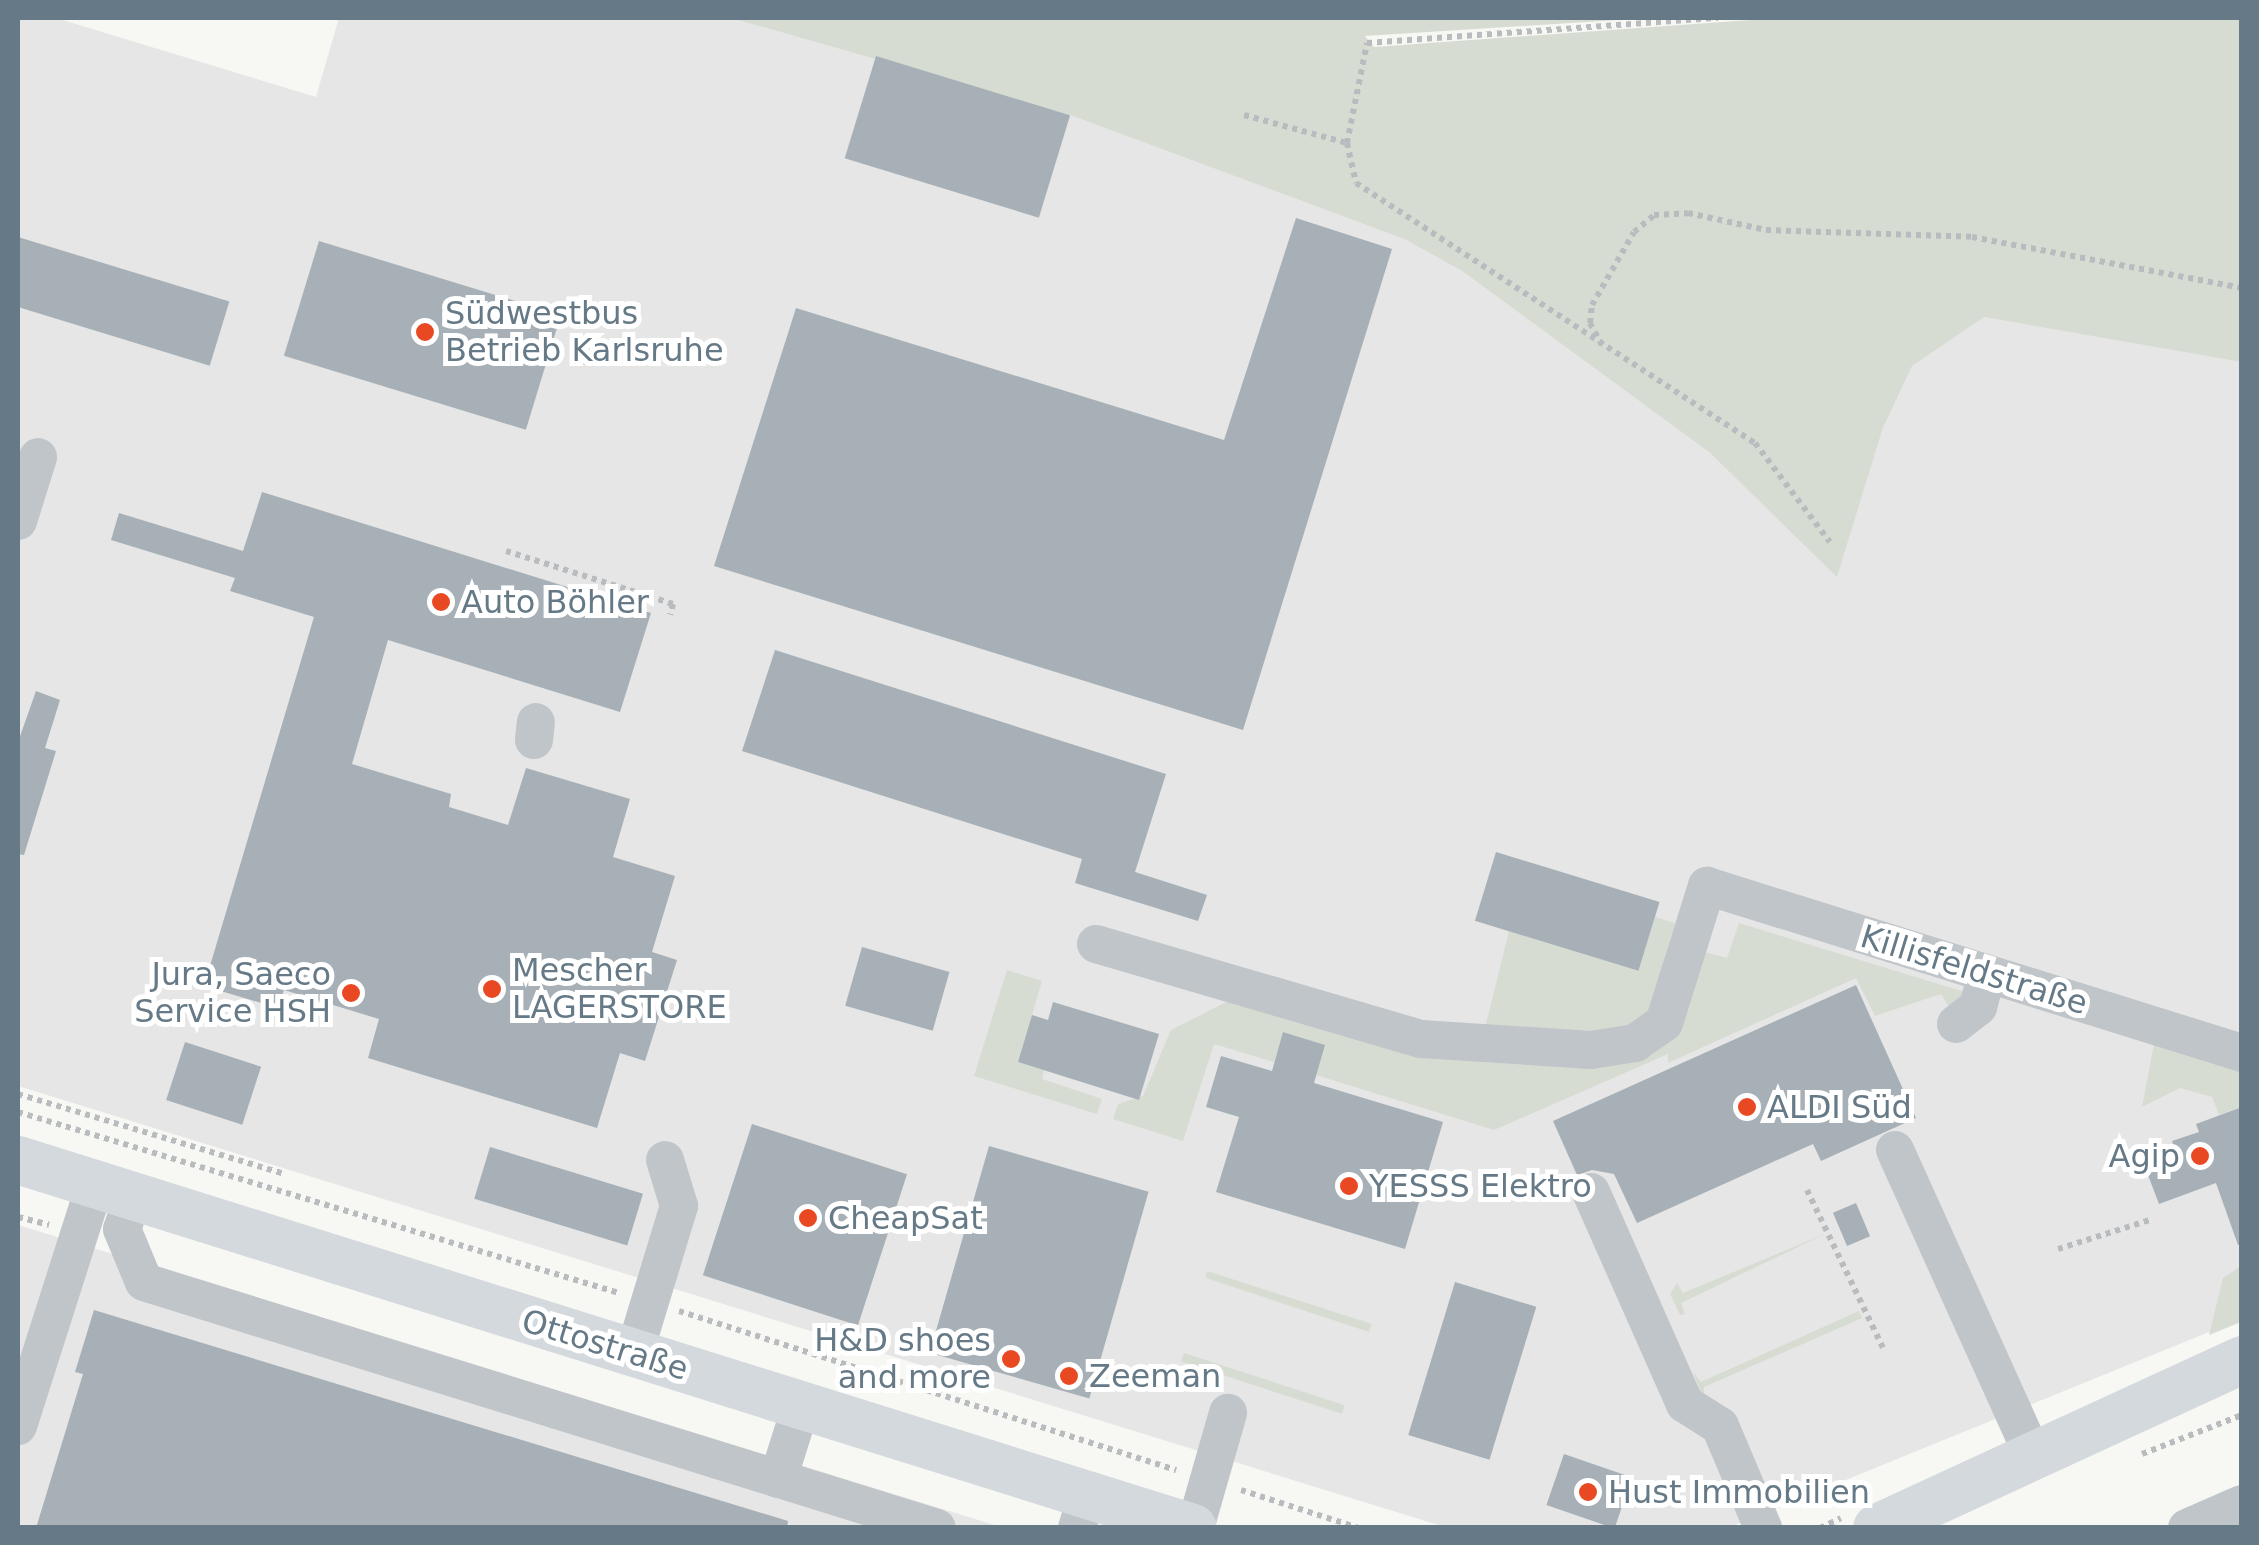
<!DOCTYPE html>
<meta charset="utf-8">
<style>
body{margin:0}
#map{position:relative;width:2259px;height:1545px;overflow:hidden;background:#f7f7f4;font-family:"DejaVu Sans",sans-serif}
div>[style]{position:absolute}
.built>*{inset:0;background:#e5e6e5}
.green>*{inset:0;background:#d7dcd3;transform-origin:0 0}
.building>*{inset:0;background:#a7b0b6;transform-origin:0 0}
.path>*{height:6px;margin-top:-3px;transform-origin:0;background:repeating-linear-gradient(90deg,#b8bcbf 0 5px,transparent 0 10px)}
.minor>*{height:38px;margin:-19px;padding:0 19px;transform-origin:19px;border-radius:19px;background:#c0c5c9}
.major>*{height:48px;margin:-24px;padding:0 24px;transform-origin:24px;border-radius:24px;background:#d4d9dd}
.dots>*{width:28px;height:28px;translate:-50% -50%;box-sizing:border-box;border:5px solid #fff;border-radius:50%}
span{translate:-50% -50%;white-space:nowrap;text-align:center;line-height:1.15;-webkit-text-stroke:10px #fff;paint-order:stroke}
.poi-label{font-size:32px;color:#657986}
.left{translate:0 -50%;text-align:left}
.right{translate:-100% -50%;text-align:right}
.street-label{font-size:32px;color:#657986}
.frame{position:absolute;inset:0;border:20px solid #657986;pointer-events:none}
</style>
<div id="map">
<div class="built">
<div style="clip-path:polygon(18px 18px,56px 18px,316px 97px,339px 18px,731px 18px,1070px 115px,1404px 239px,1462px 271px,1710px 453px,1837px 576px,1883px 428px,1957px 268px,1985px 317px,2241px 362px,2241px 1319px,1730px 1527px,1445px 1527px,18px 1086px)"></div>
<div style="clip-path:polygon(18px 1225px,1001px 1527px,18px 1527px)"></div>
</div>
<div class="green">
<div style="clip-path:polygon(731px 18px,1650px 18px,1365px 36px,1374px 47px,1778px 18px,2241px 18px,2241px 362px,1984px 317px,1912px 366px,1883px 428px,1837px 577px,1710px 453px,1462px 271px,1404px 239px,1070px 115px)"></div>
<div style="clip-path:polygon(1655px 917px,1675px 923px,1663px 962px,1673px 984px,1632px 1035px,1437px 1027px,1486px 1024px,1509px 931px,1639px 969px)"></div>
<div style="clip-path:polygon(1739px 923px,1965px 992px,1962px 1001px,1949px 1007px,1941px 994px,1875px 1016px,1856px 978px,1668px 1063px,1668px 1054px,1494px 1130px,1316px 1075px,1324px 1045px,1284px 1032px,1274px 1062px,1214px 1044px,1183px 1141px,1113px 1119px,1118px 1104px,1143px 1096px,1171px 1030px,1234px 998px,1628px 1053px,1697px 950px,1727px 958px)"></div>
<div style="clip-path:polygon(1007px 970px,1042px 981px,1018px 1062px,1044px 1070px,1042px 1079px,1102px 1099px,1097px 1114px,974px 1076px)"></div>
<div style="clip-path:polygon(2154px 1044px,2241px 1070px,2241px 1107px,2219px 1115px,2212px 1097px,2180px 1088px,2142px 1107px)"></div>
<div style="clip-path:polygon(1825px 1234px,1681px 1303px,1685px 1314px,1680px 1315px,1670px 1294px,1677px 1283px,1683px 1293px)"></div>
<div style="clip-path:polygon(2241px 1266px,2241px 1322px,2209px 1335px,2223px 1278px)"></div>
<div style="clip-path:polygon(1207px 1271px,1372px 1324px,1369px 1332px,1206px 1278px)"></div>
<div style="clip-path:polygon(1859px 1311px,1862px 1318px,1704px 1387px,1704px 1402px,1693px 1372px,1701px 1382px)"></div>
<div style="left:1184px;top:1353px;width:169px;height:9px;rotate:18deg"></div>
</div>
<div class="building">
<div style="left:876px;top:56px;width:203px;height:107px;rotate:17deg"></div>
<div style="clip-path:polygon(1296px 218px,1392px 249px,1243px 730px,714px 566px,796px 308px,1224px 440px)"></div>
<div style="left:18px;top:237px;width:221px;height:67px;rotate:17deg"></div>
<div style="left:319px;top:241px;width:253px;height:120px;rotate:17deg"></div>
<div style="clip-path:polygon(262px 492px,651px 613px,620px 712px,388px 640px,352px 764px,451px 794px,449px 807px,508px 825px,526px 768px,630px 799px,613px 857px,675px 876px,652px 952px,677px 960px,645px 1061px,620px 1053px,597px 1128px,368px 1058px,379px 1019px,284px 990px,278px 1008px,204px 986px,314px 617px,230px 591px,235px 578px,111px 540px,119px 513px,243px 551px)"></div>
<div style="clip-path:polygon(775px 650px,1166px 774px,1135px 872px,1207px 895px,1198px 921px,1075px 883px,1082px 859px,742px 751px)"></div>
<div style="clip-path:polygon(36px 691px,60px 700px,45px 748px,56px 751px,24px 855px,18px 854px,18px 742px)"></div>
<div style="left:1496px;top:852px;width:171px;height:72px;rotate:17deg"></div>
<div style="left:862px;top:947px;width:91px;height:61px;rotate:16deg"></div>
<div style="clip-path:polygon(1856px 985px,1916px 1118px,1821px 1161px,1813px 1144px,1637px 1223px,1614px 1174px,1592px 1170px,1577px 1175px,1553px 1121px)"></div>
<div style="clip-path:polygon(1053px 1002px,1159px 1034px,1139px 1100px,1018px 1062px,1032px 1015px,1048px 1020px)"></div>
<div style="clip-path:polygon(1283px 1032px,1325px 1045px,1314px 1083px,1443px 1122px,1405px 1249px,1216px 1192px,1239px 1117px,1206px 1107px,1221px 1056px,1272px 1071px)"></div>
<div style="left:185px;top:1042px;width:80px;height:61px;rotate:18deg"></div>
<div style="clip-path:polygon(2242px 1107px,2242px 1244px,2238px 1245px,2216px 1183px,2159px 1204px,2143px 1162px,2175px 1150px,2172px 1141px,2199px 1132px,2196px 1124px)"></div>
<div style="left:752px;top:1124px;width:163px;height:159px;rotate:18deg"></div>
<div style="left:989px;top:1146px;width:166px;height:215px;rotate:16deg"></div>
<div style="left:490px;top:1147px;width:160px;height:54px;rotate:17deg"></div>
<div style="left:1856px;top:1203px;width:36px;height:25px;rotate:67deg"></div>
<div style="left:1455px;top:1282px;width:85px;height:160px;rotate:17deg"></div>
<div style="clip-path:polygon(94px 1310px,788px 1521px,787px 1528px,36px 1528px,83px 1374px,75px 1372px)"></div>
<div style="left:1564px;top:1454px;width:72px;height:54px;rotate:19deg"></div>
</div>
<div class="path">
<div style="left:1244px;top:115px;width:107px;rotate:15.2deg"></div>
<div style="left:1347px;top:143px;width:102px;rotate:-78.7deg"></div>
<div style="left:1367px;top:43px;width:352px;rotate:-4.1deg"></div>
<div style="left:1347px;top:143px;width:41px;rotate:77.3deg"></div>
<div style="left:1356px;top:183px;width:476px;rotate:33.1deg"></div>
<div style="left:1755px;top:443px;width:124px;rotate:52.9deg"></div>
<div style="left:1602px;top:345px;width:25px;rotate:-119deg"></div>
<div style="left:1590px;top:323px;width:18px;rotate:-84deg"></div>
<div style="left:1592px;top:305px;width:84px;rotate:-60.1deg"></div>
<div style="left:1634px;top:232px;width:26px;rotate:-40deg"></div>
<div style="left:1654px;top:215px;width:34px;rotate:-3deg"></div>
<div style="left:1688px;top:213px;width:80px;rotate:12.3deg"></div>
<div style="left:1766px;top:230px;width:206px;rotate:1.9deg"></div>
<div style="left:1972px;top:237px;width:275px;rotate:10.7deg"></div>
<div style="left:506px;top:551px;width:175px;rotate:17.6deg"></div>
<div style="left:673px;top:604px;width:11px;rotate:105deg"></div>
<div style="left:18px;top:1094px;width:279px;rotate:16.7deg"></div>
<div style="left:18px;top:1112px;width:628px;rotate:16.76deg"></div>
<div style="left:1807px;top:1190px;width:178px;rotate:64.3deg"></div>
<div style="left:18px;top:1217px;width:32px;rotate:14deg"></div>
<div style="left:2058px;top:1249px;width:100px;rotate:-17.5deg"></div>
<div style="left:679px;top:1311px;width:522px;rotate:17.74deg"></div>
<div style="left:2142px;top:1454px;width:107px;rotate:-21.3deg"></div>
<div style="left:1241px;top:1490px;width:124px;rotate:17.9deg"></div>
<div style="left:1820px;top:1528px;width:23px;rotate:-25deg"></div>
</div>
<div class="minor">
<div style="left:18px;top:521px;width:67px;rotate:-72.6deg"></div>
<div style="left:534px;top:740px;width:18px;rotate:-84deg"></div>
<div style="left:1096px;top:944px;width:339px;rotate:16.3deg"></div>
<div style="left:1421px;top:1039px;width:170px;rotate:3.7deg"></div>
<div style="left:1591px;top:1050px;width:45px;rotate:-9deg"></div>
<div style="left:1635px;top:1043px;width:35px;rotate:-35deg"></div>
<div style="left:1664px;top:1023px;width:144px;rotate:-72.6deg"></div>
<div style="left:1707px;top:886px;width:560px;rotate:17.34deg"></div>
<div style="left:1956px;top:1024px;width:28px;rotate:-38deg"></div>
<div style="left:1978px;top:1007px;width:34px;rotate:-75deg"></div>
<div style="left:1895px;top:1150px;width:333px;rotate:65.7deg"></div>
<div style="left:1591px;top:1192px;width:232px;rotate:66.1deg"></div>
<div style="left:1685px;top:1404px;width:41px;rotate:32.2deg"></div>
<div style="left:1720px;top:1426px;width:111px;rotate:67.1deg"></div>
<div style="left:133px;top:1196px;width:35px;rotate:108deg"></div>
<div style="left:122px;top:1229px;width:57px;rotate:67.5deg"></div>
<div style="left:144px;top:1282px;width:830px;rotate:17.23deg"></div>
<div style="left:634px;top:1354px;width:155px;rotate:-73.1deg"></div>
<div style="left:679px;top:1206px;width:48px;rotate:-106.9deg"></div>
<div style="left:18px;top:1426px;width:254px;rotate:-72.3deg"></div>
<div style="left:778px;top:1479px;width:77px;rotate:-72.5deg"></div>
<div style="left:1077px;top:1528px;width:34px;rotate:-73deg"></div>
<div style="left:1195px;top:1528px;width:120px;rotate:-74deg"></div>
<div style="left:2187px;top:1528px;width:60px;rotate:-23.6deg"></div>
</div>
<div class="major">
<div style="left:18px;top:1160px;width:1231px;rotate:17.39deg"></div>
<div style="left:1877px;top:1528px;width:402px;rotate:-24.7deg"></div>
</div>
<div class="dots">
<div style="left:425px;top:332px;background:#e94922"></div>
<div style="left:441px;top:602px;background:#e94922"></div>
<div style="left:492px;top:989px;background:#e94922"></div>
<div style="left:351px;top:993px;background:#e94922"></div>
<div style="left:1747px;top:1107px;background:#e94922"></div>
<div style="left:2200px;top:1156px;background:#e94922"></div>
<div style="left:1349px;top:1186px;background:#e94922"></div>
<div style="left:808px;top:1218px;background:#e94922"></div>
<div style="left:1011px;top:1359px;background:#e94922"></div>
<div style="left:1069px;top:1376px;background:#e94922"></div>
<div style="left:1588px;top:1492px;background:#e94922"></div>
</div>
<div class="poi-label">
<span class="left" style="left:445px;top:332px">Südwestbus<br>Betrieb Karlsruhe</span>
<span class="left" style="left:461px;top:602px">Auto Böhler</span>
<span class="left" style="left:512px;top:989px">Mescher<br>LAGERSTORE</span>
<span class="right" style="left:331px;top:993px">Jura, Saeco<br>Service HSH</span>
<span class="left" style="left:1767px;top:1107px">ALDI Süd</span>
<span class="right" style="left:2180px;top:1156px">Agip</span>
<span class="left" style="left:1369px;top:1186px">YESSS Elektro</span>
<span class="left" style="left:828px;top:1218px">CheapSat</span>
<span class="right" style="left:991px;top:1359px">H&amp;D shoes<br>and more</span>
<span class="left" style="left:1089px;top:1376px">Zeeman</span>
<span class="left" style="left:1608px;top:1492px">Hust Immobilien</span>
</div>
<div class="street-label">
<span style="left:1974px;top:970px;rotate:17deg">Killisfeldstraße</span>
<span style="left:605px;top:1345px;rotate:17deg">Ottostraße</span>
</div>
<div class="frame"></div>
</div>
